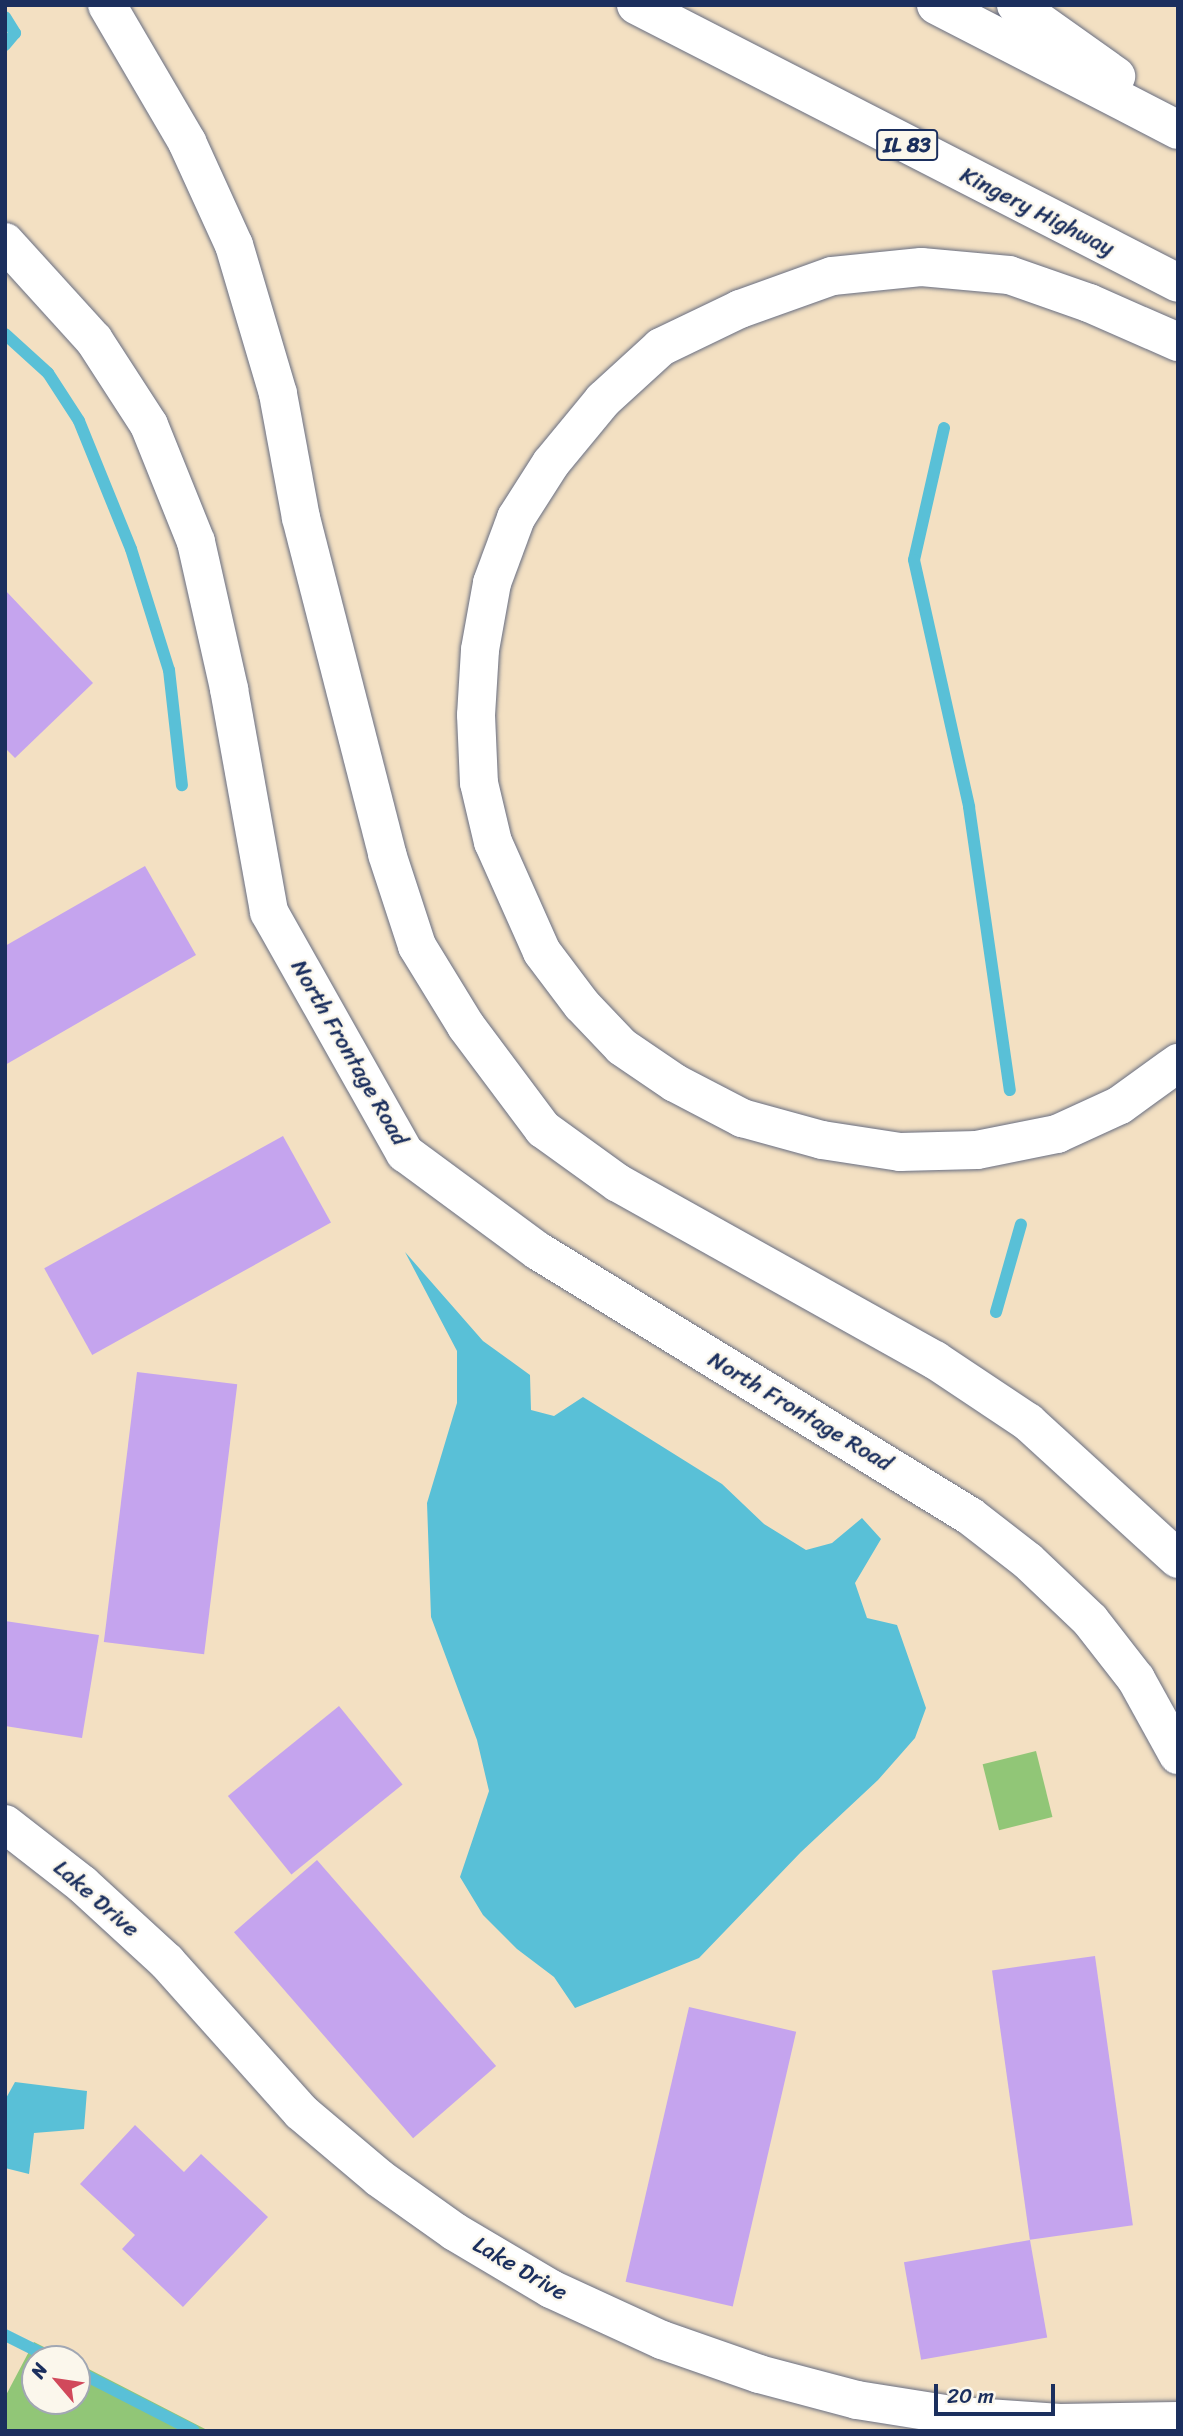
<!DOCTYPE html>
<style>
body{margin:0}
#map{position:relative;width:1183px;height:2436px;overflow:hidden;background:#f3e0c2;font-family:Sriracha,sans-serif}
div>[style]{position:absolute}
.green>*{inset:0;background:#91c677;transform-origin:0 0}
.water>*{inset:0;background:#59c0d7}
.stream>*{height:12px;margin:-6px;padding:0 6px;transform-origin:6px;border-radius:6px;background:#59c0d7}
.building>*{inset:0;background:#c5a4ee;transform-origin:0 0}
.roads{filter:drop-shadow(0 0 2px #676d81) drop-shadow(0 0 2px #676d81)}
.street>*{height:38px;margin:-19px;padding:0 19px;transform-origin:19px;border-radius:19px;background:#fff}
.highway>*{height:38px;margin:-19px;padding:0 19px;transform-origin:19px;border-radius:19px;background:#fff}
span{translate:-50% -50%;white-space:nowrap;text-align:center;line-height:1.15;-webkit-text-stroke:5px #fbf7ec;paint-order:stroke}
.shield-label span{padding:2px 5px;background:#fbf7ec;border:2px solid;border-radius:5px;-webkit-text-stroke-width:0}
.shield-label{font-size:21px;color:#1b2f5e;font-weight:700}
.street-label{font-size:23px;color:#1b2f5e}
.frame{position:absolute;inset:0;border:7px solid #1b2f5e;pointer-events:none}
.north{position:absolute;left:21px;top:2345px;width:70px;height:70px;box-sizing:border-box;background:#fbf7ec;border:2px solid #a1a7b3;border-radius:50%;rotate:299deg;font-size:19px;font-weight:700;line-height:28px;text-align:center;color:#1b2f5e}
.north::after{content:'';display:block;margin:auto;width:24px;height:32px;background:#d1495b;clip-path:polygon(50% 0,100% 100%,50% 72%,0 100%)}
.scale{position:absolute;left:934px;top:2384px;width:121px;height:32px;box-sizing:border-box;border:4px solid #1b2f5e;border-top:0;padding-left:9px;font-size:21px;line-height:24px;white-space:nowrap;color:#1b2f5e;-webkit-text-stroke:5px #fbf7ec;paint-order:stroke}
</style>
<div id="map">
<div class="green">
<div style="left:1036px;top:1751px;width:68px;height:55px;rotate:76deg"></div>
<div style="clip-path:polygon(34px 2342px,68px 2359px,35px 2359px,35px 2401px,77px 2401px,77px 2363px,209px 2431px,5px 2431px,5px 2397px)"></div>
</div>
<div class="water">
<div style="clip-path:polygon(405px 1252px,483px 1341px,530px 1375px,531px 1410px,554px 1416px,583px 1397px,722px 1484px,764px 1524px,806px 1550px,832px 1543px,862px 1518px,881px 1539px,855px 1583px,867px 1618px,897px 1625px,926px 1708px,915px 1738px,878px 1780px,801px 1852px,699px 1958px,575px 2008px,554px 1977px,517px 1949px,483px 1915px,460px 1877px,489px 1791px,477px 1740px,431px 1617px,427px 1503px,457px 1403px,457px 1351px)"></div>
<div style="clip-path:polygon(15px 2082px,87px 2091px,84px 2129px,34px 2133px,29px 2174px,5px 2168px,5px 2100px)"></div>
</div>
<div class="stream">
<div style="left:5px;top:17px;width:19px;rotate:58deg"></div>
<div style="left:15px;top:33px;width:16px;rotate:130deg"></div>
<div style="left:5px;top:334px;width:58px;rotate:42.2deg"></div>
<div style="left:48px;top:373px;width:57px;rotate:57.1deg"></div>
<div style="left:79px;top:421px;width:138px;rotate:67.9deg"></div>
<div style="left:131px;top:549px;width:127px;rotate:72.6deg"></div>
<div style="left:169px;top:670px;width:116px;rotate:83.6deg"></div>
<div style="left:944px;top:428px;width:135px;rotate:102.8deg"></div>
<div style="left:914px;top:560px;width:253px;rotate:77.4deg"></div>
<div style="left:969px;top:807px;width:286px;rotate:81.8deg"></div>
<div style="left:996px;top:1312px;width:91px;rotate:-74.1deg"></div>
<div style="left:5px;top:2335px;width:54px;rotate:26.6deg"></div>
<div style="left:77px;top:2371px;width:131px;rotate:27.1deg"></div>
</div>
<div class="building">
<div style="clip-path:polygon(5px 590px,93px 683px,15px 758px,5px 748px)"></div>
<div style="clip-path:polygon(145px 866px,196px 955px,5px 1065px,5px 946px)"></div>
<div style="left:283px;top:1136px;width:99px;height:273px;rotate:61deg"></div>
<div style="left:137px;top:1372px;width:101px;height:272px;rotate:7deg"></div>
<div style="clip-path:polygon(5px 1621px,99px 1635px,82px 1738px,5px 1726px)"></div>
<div style="left:339px;top:1706px;width:101px;height:143px;rotate:51deg"></div>
<div style="left:317px;top:1860px;width:273px;height:110px;rotate:49deg"></div>
<div style="left:1095px;top:1956px;width:272px;height:104px;rotate:82deg"></div>
<div style="left:689px;top:2007px;width:110px;height:282px;rotate:13deg"></div>
<div style="clip-path:polygon(135px 2125px,184px 2172px,201px 2154px,268px 2217px,183px 2307px,122px 2249px,135px 2235px,80px 2184px)"></div>
<div style="left:1030px;top:2240px;width:99px;height:128px;rotate:80deg"></div>
</div>
<div class="roads">
<div class="street">
<div style="left:5px;top:242px;width:132px;rotate:47.8deg"></div>
<div style="left:94px;top:340px;width:101px;rotate:57.1deg"></div>
<div style="left:149px;top:425px;width:126px;rotate:68.1deg"></div>
<div style="left:196px;top:542px;width:151px;rotate:77.3deg"></div>
<div style="left:229px;top:689px;width:227px;rotate:79.8deg"></div>
<div style="left:269px;top:912px;width:277px;rotate:60.6deg"></div>
<div style="left:405px;top:1153px;width:165px;rotate:36.4deg"></div>
<div style="left:538px;top:1251px;width:507px;rotate:31.53deg"></div>
<div style="left:970px;top:1516px;width:73px;rotate:37.8deg"></div>
<div style="left:1028px;top:1561px;width:86px;rotate:43.6deg"></div>
<div style="left:1090px;top:1620px;width:75px;rotate:52.1deg"></div>
<div style="left:1136px;top:1679px;width:87px;rotate:61.1deg"></div>
<div style="left:5px;top:1824px;width:98px;rotate:37.9deg"></div>
<div style="left:82px;top:1884px;width:115px;rotate:42.5deg"></div>
<div style="left:167px;top:1962px;width:201px;rotate:48.2deg"></div>
<div style="left:301px;top:2112px;width:102px;rotate:40.2deg"></div>
<div style="left:379px;top:2178px;width:93px;rotate:35.4deg"></div>
<div style="left:455px;top:2232px;width:112px;rotate:30.7deg"></div>
<div style="left:551px;top:2289px;width:122px;rotate:24.7deg"></div>
<div style="left:662px;top:2340px;width:103px;rotate:19.3deg"></div>
<div style="left:759px;top:2374px;width:101px;rotate:14.9deg"></div>
<div style="left:857px;top:2400px;width:102px;rotate:9deg"></div>
<div style="left:958px;top:2416px;width:102px;rotate:3.9deg"></div>
<div style="left:1060px;top:2423px;width:118px;rotate:-1deg"></div>
</div>
<div class="highway">
<div style="left:107px;top:5px;width:159px;rotate:59.7deg"></div>
<div style="left:187px;top:142px;width:113px;rotate:65.5deg"></div>
<div style="left:234px;top:245px;width:155px;rotate:73.5deg"></div>
<div style="left:278px;top:394px;width:126px;rotate:79.5deg"></div>
<div style="left:301px;top:518px;width:347px;rotate:75.6deg"></div>
<div style="left:387px;top:854px;width:97px;rotate:71.9deg"></div>
<div style="left:417px;top:946px;width:94px;rotate:58.5deg"></div>
<div style="left:466px;top:1026px;width:129px;rotate:53.2deg"></div>
<div style="left:543px;top:1129px;width:92px;rotate:35.8deg"></div>
<div style="left:618px;top:1183px;width:363px;rotate:29.2deg"></div>
<div style="left:935px;top:1360px;width:112px;rotate:33.7deg"></div>
<div style="left:1028px;top:1422px;width:203px;rotate:42.4deg"></div>
<div style="left:636px;top:5px;width:609px;rotate:27.15deg"></div>
<div style="left:936px;top:5px;width:272px;rotate:27.3deg"></div>
<div style="left:1016px;top:5px;width:123px;rotate:35.4deg"></div>
<div style="left:1178px;top:342px;width:97px;rotate:-156.3deg"></div>
<div style="left:1089px;top:303px;width:85px;rotate:-160.7deg"></div>
<div style="left:1009px;top:275px;width:88px;rotate:-174.8deg"></div>
<div style="left:921px;top:267px;width:89px;rotate:174.2deg"></div>
<div style="left:832px;top:276px;width:98px;rotate:160.3deg"></div>
<div style="left:740px;top:309px;width:88px;rotate:154.3deg"></div>
<div style="left:661px;top:347px;width:79px;rotate:137.6deg"></div>
<div style="left:603px;top:400px;width:82px;rotate:129.5deg"></div>
<div style="left:551px;top:463px;width:65px;rotate:122.5deg"></div>
<div style="left:516px;top:518px;width:69px;rotate:110.3deg"></div>
<div style="left:492px;top:583px;width:68px;rotate:100.2deg"></div>
<div style="left:480px;top:650px;width:65px;rotate:93.5deg"></div>
<div style="left:476px;top:715px;width:68px;rotate:87.5deg"></div>
<div style="left:479px;top:783px;width:61px;rotate:76.7deg"></div>
<div style="left:493px;top:842px;width:120px;rotate:66deg"></div>
<div style="left:542px;top:952px;width:66px;rotate:53deg"></div>
<div style="left:582px;top:1005px;width:58px;rotate:46.4deg"></div>
<div style="left:622px;top:1047px;width:64px;rotate:34.2deg"></div>
<div style="left:675px;top:1083px;width:76px;rotate:27.6deg"></div>
<div style="left:742px;top:1118px;width:83px;rotate:15.4deg"></div>
<div style="left:822px;top:1140px;width:79px;rotate:8.7deg"></div>
<div style="left:900px;top:1152px;width:77px;rotate:-1.5deg"></div>
<div style="left:977px;top:1150px;width:82px;rotate:-11.3deg"></div>
<div style="left:1057px;top:1134px;width:69px;rotate:-24.7deg"></div>
<div style="left:1120px;top:1105px;width:72px;rotate:-35.9deg"></div>
</div>
</div>
<div class="shield-label">
<span style="left:907px;top:145px">IL 83</span>
</div>
<div class="street-label">
<span style="left:1037px;top:212px;rotate:27deg">Kingery Highway</span>
<span style="left:349px;top:1053px;rotate:60deg">North Frontage Road</span>
<span style="left:800px;top:1412px;rotate:31deg">North Frontage Road</span>
<span style="left:96px;top:1899px;rotate:41deg">Lake Drive</span>
<span style="left:520px;top:2269px;rotate:30deg">Lake Drive</span>
</div>
<div class="frame"></div>
<div class="north">N</div>
<div class="scale">20 m</div>
</div>
